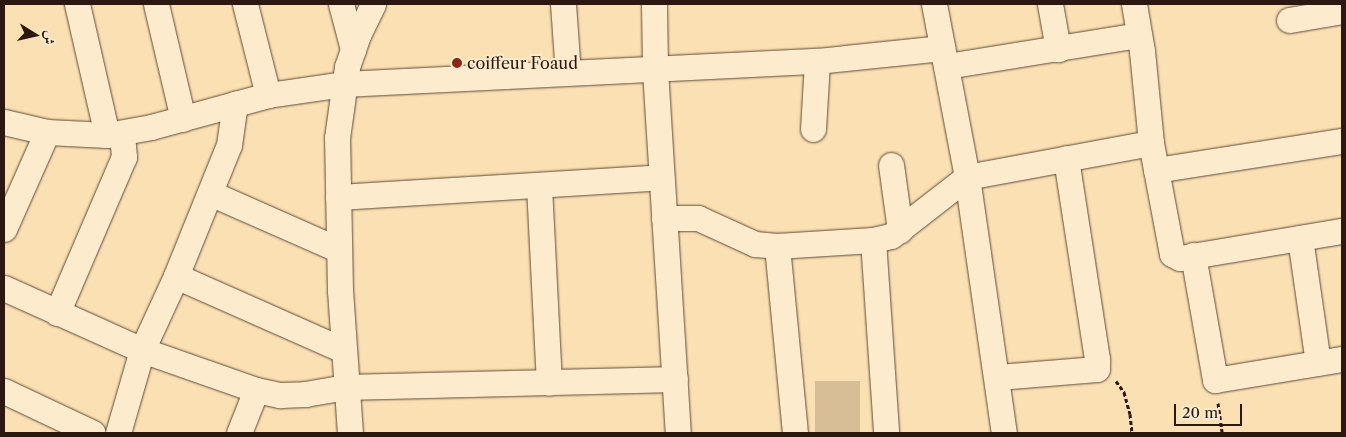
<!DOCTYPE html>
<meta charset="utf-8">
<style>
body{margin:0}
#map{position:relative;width:1346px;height:437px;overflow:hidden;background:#fae0b2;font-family:"Libre Caslon Text",Amiri,serif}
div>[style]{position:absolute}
.green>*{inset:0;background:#d7be96;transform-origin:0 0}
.path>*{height:3px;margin-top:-1.5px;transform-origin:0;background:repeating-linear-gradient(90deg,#2c1810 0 4px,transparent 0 6.5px)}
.roads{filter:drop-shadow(0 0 1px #604a38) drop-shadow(0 0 1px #604a38)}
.minor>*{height:25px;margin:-12.5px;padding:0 12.5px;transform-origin:12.5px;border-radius:12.5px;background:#fcebcd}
.dots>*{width:14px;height:14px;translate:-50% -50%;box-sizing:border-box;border:2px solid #fcebcd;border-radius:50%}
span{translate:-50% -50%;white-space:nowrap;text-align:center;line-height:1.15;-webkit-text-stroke:4px #fcebcd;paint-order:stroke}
.poi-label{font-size:16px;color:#2c1810}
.left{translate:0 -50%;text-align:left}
.frame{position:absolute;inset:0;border:5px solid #2c1810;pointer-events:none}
.north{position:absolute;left:10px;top:10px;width:50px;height:50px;-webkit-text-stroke:4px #fcebcd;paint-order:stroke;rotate:100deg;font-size:14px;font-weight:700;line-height:20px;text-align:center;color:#2c1810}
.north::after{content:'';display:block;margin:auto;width:18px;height:22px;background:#2c1810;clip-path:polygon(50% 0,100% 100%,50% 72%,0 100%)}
.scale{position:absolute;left:1174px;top:404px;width:68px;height:22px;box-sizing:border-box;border:2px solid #2c1810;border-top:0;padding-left:6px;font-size:15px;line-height:18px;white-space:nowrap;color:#2c1810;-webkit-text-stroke:4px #fcebcd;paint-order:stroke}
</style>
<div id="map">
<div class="green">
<div style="left:815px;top:381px;width:45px;height:52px"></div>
</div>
<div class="path">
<div style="left:1116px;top:381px;width:14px;rotate:54deg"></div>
<div style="left:1124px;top:392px;width:23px;rotate:75deg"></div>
<div style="left:1130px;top:414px;width:19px;rotate:84deg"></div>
<div style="left:1218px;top:403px;width:30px;rotate:82deg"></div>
</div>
<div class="roads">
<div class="minor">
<div style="left:77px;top:4px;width:134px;rotate:77.1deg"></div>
<div style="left:156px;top:4px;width:118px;rotate:76.8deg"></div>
<div style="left:245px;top:4px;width:94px;rotate:75.8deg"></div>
<div style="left:341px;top:4px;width:47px;rotate:75.1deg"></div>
<div style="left:563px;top:4px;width:69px;rotate:85.9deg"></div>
<div style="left:654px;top:4px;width:66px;rotate:89.1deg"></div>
<div style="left:655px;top:70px;width:364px;rotate:86.4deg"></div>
<div style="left:934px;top:4px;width:176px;rotate:79.2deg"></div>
<div style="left:967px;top:177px;width:259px;rotate:81.8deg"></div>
<div style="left:1050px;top:4px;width:46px;rotate:79.9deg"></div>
<div style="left:1134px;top:4px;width:48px;rotate:80.3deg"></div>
<div style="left:1142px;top:51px;width:92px;rotate:84.4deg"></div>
<div style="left:1151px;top:143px;width:113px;rotate:79.3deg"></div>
<div style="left:1172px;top:254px;width:9px;rotate:27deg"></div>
<div style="left:1180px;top:258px;width:164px;rotate:-9.5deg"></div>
<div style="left:1289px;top:20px;width:54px;rotate:-9.6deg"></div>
<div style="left:947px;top:66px;width:194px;rotate:-9.2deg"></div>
<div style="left:4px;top:122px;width:44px;rotate:13.1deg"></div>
<div style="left:47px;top:132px;width:60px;rotate:2.9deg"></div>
<div style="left:107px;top:135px;width:45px;rotate:-10.3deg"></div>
<div style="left:151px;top:127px;width:121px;rotate:-15.3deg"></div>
<div style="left:268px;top:95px;width:76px;rotate:-8.3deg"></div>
<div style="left:343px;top:84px;width:475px;rotate:-2.8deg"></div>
<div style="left:817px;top:61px;width:126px;rotate:-5.9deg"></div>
<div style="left:813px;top:129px;width:68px;rotate:-86.6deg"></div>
<div style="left:891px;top:165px;width:66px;rotate:82.1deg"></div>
<div style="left:1156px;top:170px;width:188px;rotate:-8.9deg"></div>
<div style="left:539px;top:186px;width:197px;rotate:87.1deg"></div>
<div style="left:210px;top:193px;width:141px;rotate:23.8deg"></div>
<div style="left:338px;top:197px;width:324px;rotate:-3.5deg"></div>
<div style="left:664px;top:218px;width:34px"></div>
<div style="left:698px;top:218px;width:63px;rotate:24.5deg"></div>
<div style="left:755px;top:244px;width:22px;rotate:5deg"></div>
<div style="left:777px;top:246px;width:96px;rotate:-3.6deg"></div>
<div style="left:873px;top:240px;width:18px;rotate:-13deg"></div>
<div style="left:891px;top:236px;width:96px;rotate:-37.8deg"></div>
<div style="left:967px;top:177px;width:187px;rotate:-10.5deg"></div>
<div style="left:4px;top:229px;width:106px;rotate:-66.1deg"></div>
<div style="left:1300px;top:238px;width:126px;rotate:81.8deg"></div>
<div style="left:873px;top:240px;width:193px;rotate:86.1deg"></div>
<div style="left:777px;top:246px;width:188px;rotate:84.5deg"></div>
<div style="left:1193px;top:255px;width:127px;rotate:80deg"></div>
<div style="left:1215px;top:380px;width:129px;rotate:-9.4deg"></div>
<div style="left:176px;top:276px;width:183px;rotate:23.9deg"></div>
<div style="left:4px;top:288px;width:151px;rotate:24.2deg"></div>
<div style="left:142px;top:350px;width:121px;rotate:19.3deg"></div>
<div style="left:256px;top:390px;width:25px;rotate:12deg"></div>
<div style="left:280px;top:395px;width:25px;rotate:-2deg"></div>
<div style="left:305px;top:394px;width:42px;rotate:-9.7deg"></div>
<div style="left:346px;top:387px;width:329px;rotate:-1.4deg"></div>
<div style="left:57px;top:313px;width:170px;rotate:-66.8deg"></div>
<div style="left:124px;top:157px;width:24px;rotate:-95deg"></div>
<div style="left:998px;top:377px;width:99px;rotate:-4.6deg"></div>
<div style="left:1097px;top:369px;width:10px;rotate:-90deg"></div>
<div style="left:1097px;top:359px;width:203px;rotate:-98.8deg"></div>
<div style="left:4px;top:391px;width:98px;rotate:25.3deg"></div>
<div style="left:118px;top:433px;width:86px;rotate:-73.9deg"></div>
<div style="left:142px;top:350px;width:81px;rotate:-65.3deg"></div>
<div style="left:176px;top:276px;width:141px;rotate:-68deg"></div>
<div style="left:229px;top:145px;width:42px;rotate:-81.9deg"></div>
<div style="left:239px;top:433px;width:46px;rotate:-68.4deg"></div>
<div style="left:350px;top:433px;width:142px;rotate:-94deg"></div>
<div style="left:340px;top:291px;width:153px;rotate:-91.1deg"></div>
<div style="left:337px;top:138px;width:72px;rotate:-82deg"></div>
<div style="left:347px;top:67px;width:34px;rotate:-71deg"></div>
<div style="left:358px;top:35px;width:34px;rotate:-64deg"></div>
</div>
</div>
<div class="dots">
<div style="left:457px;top:63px;background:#8f2418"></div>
</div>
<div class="poi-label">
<span class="left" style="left:467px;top:63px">coiffeur Foaud</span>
</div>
<div class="frame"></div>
<div class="north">ش</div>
<div class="scale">20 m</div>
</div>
